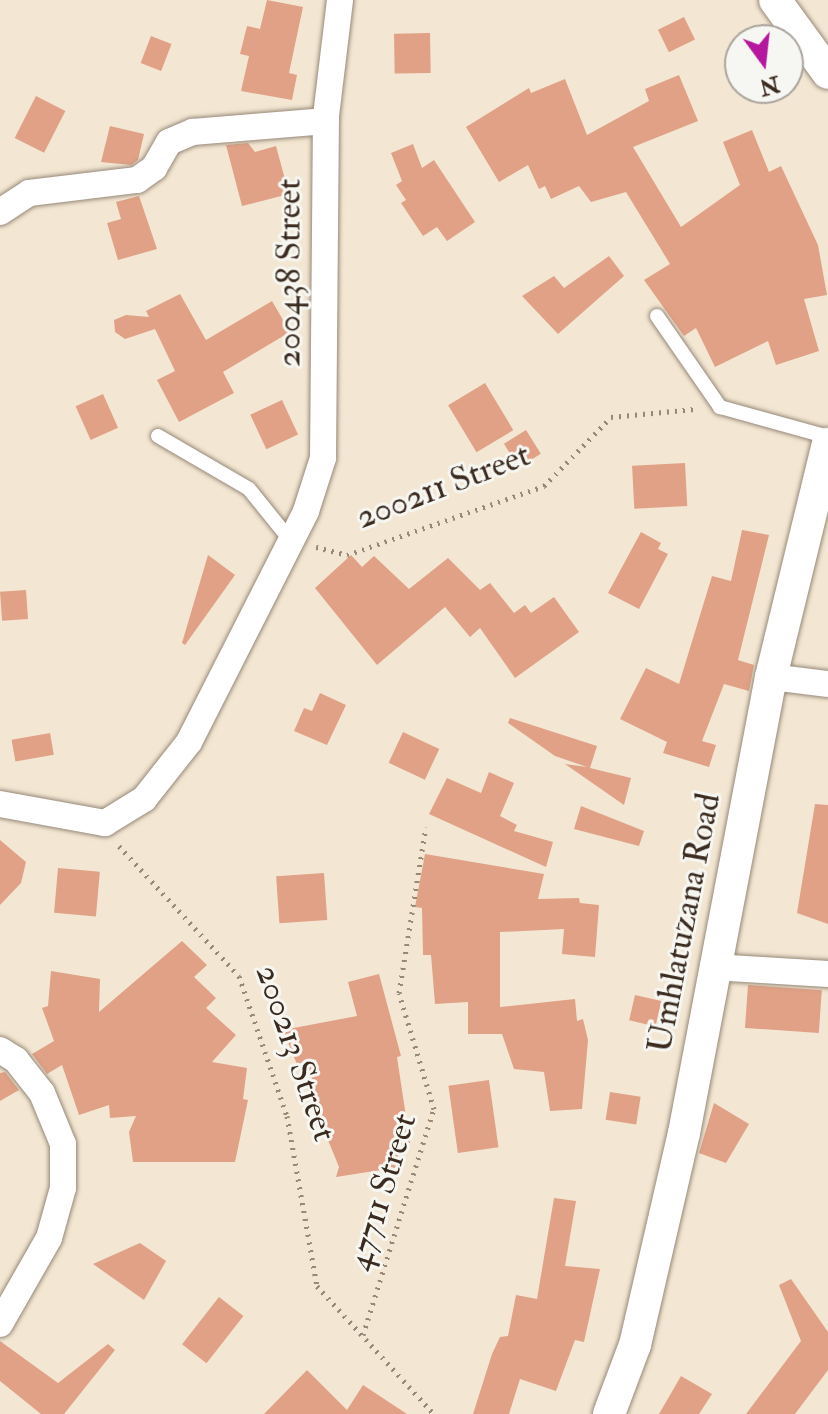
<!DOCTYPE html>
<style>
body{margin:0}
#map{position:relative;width:828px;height:1414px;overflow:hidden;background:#f3e7d3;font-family:"IM FELL Double Pica",serif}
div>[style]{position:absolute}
.building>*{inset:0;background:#e0a186;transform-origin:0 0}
.path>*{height:5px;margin-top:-2.5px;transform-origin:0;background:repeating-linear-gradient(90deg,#978878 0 2px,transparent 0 8px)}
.roads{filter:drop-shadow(0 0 2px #978878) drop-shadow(0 0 2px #978878)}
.service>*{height:14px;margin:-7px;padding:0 7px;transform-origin:7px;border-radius:7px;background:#fff}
.minor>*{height:26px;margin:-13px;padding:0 13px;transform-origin:13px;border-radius:13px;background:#fff}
.tertiary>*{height:32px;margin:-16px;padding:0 16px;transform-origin:16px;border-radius:16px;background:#fff}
span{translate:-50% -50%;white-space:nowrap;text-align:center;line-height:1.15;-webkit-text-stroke:6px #f6f6f2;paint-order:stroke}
.street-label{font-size:34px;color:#3b2a1e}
.north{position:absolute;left:724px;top:24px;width:80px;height:80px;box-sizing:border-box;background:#f6f6f2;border:2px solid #aba49d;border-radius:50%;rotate:165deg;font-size:22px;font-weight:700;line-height:32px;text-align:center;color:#3b2a1e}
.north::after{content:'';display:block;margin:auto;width:28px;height:36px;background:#b5179e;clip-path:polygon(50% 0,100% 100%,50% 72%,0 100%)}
</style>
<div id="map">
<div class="building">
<div style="clip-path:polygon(267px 0,303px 7px,289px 73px,297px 75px,292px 100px,241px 91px,249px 56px,240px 54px,247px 26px,260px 29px)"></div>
<div style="left:684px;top:17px;width:25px;height:29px;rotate:64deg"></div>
<div style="left:430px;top:33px;width:40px;height:36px;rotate:89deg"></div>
<div style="left:151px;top:36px;width:22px;height:29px;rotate:21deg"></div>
<div style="clip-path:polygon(679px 75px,698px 121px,633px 147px,681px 227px,740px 185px,723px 142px,752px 130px,769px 172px,781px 166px,818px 245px,827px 295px,804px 299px,819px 351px,776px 365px,768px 341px,715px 367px,696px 328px,684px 336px,644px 280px,670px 264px,626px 192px,591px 202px,579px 186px,551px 199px,545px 186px,539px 189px,528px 165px,499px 182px,466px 127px,529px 88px,531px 93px,565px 79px,587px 135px,649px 101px,645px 89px)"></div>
<div style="left:36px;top:96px;width:33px;height:47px;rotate:27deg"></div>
<div style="clip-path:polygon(110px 126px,144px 134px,138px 160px,131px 165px,101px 162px)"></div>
<div style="clip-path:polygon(248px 143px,255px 152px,276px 146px,289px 194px,242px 206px,226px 145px)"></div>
<div style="clip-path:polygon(413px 144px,422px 168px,434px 160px,475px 222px,447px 241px,437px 227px,423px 236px,401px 203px,406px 200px,396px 185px,402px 181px,391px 153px)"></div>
<div style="clip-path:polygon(139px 196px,157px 249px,118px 260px,107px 223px,121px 219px,116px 202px)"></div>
<div style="clip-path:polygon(609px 256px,624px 276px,558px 334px,522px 296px,554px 276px,564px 288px)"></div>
<div style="clip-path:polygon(180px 294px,206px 340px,272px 301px,290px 332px,223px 372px,234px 393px,179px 422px,157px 380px,175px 371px,155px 329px,125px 339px,115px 332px,114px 320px,126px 315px,149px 317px,146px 311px)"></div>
<div style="left:485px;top:383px;width:55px;height:43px;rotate:59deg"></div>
<div style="left:103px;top:394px;width:37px;height:30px;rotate:66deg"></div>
<div style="left:282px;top:400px;width:38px;height:35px;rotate:65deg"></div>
<div style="left:526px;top:430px;width:28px;height:26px;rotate:58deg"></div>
<div style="left:685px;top:463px;width:43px;height:53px;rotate:87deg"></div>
<div style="clip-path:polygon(742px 530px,769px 535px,738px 660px,754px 665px,749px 691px,724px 684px,702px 741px,716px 745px,709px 767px,663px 753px,667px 742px,620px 719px,646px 668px,679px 684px,712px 576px,731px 581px)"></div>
<div style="clip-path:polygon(641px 532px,661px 543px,658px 549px,668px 554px,639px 609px,608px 593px)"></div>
<div style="clip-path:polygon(208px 555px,235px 575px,185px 645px,182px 643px)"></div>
<div style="clip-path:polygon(351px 555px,362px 567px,374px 556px,409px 589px,448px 558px,480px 590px,490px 583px,514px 613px,525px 605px,531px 613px,554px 597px,579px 632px,515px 678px,480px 628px,470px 637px,445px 607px,377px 665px,315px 588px)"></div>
<div style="left:26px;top:590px;width:29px;height:26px;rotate:86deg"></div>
<div style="clip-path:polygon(320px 693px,346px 705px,327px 745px,294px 731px,304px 708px,312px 711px)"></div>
<div style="clip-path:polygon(510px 718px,597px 746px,590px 768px,631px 778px,624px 805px,565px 764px,587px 767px,555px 756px,508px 723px)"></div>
<div style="left:403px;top:732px;width:40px;height:34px;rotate:25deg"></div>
<div style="left:50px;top:733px;width:22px;height:39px;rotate:80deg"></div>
<div style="clip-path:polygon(489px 772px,514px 783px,500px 816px,517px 825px,514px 831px,553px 842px,546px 867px,429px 814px,447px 778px,481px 793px)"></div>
<div style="clip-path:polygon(815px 804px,828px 805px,828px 924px,797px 913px)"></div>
<div style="clip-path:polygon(581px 806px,644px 831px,639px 846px,574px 829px)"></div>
<div style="clip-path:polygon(0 840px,26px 862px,21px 883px,0 905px)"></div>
<div style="clip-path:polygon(425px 854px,544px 874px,538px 899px,579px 898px,580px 903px,599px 905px,595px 957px,562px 954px,564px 929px,500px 932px,500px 1007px,575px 999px,577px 1021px,583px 1019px,588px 1040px,582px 1109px,550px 1111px,544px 1072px,514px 1069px,502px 1034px,468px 1034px,468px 1002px,435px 1004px,431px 955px,423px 955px,422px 908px,415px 907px)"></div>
<div style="left:58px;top:868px;width:42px;height:45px;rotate:5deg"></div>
<div style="left:324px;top:873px;width:47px;height:48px;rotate:86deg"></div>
<div style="clip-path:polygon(182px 941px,207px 965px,194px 977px,216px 998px,206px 1008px,236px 1035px,212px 1062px,247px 1068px,243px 1099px,248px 1100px,235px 1162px,133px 1162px,129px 1132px,136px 1116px,110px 1118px,109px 1105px,79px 1115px,62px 1065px,47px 1074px,32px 1054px,54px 1041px,42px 1008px,48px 1006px,51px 971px,100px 979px,99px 1012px)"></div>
<div style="clip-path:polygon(379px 974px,401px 1056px,397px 1057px,410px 1143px,396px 1145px,400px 1167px,336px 1177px,339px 1167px,283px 1030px,357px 1016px,348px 982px)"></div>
<div style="left:748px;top:985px;width:74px;height:43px;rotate:4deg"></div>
<div style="left:635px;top:995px;width:27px;height:26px;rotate:13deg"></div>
<div style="clip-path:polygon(5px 1072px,19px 1090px,0 1101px,0 1073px)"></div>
<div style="left:489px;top:1080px;width:68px;height:41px;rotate:82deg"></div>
<div style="left:610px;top:1092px;width:31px;height:28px;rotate:9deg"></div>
<div style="clip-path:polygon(714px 1103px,749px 1124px,726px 1163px,699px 1153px)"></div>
<div style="clip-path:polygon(554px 1198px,576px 1201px,565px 1266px,600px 1269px,584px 1342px,575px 1340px,556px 1391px,520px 1379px,509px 1414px,473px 1414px,492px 1354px,500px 1337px,508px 1336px,516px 1295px,537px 1299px)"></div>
<div style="clip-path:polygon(140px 1243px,166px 1261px,144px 1300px,93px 1264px)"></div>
<div style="clip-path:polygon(791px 1279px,828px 1332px,828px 1370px,795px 1414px,746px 1414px,801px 1341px,779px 1285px)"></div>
<div style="left:219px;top:1297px;width:31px;height:60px;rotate:38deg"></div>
<div style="clip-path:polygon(0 1341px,58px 1383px,108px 1344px,115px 1350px,64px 1414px,41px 1414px,0 1381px)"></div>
<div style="clip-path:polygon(307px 1370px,347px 1410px,363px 1385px,407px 1414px,264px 1414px)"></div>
<div style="clip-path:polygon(681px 1376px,712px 1394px,699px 1414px,659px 1414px)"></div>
</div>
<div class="path">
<div style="left:316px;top:547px;width:32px;rotate:14deg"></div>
<div style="left:347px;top:555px;width:209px;rotate:-19.3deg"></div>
<div style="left:544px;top:486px;width:96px;rotate:-45.8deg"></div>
<div style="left:611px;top:417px;width:84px;rotate:-5.4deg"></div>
<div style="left:119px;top:846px;width:177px;rotate:47.3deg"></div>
<div style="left:239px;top:976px;width:148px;rotate:71.1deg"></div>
<div style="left:287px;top:1116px;width:173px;rotate:80deg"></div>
<div style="left:317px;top:1286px;width:173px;rotate:47.6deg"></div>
<div style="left:363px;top:1335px;width:237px;rotate:-72.6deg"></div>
<div style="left:434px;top:1109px;width:121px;rotate:-106.8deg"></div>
<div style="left:399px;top:993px;width:168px;rotate:-80.8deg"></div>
</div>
<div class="roads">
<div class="service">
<div style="left:657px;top:316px;width:111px;rotate:55.3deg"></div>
<div style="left:720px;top:407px;width:112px;rotate:15.5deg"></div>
<div style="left:158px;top:436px;width:105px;rotate:30.2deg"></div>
<div style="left:249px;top:489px;width:67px;rotate:51.1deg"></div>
</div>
<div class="minor">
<div style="left:0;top:212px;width:35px;rotate:-33deg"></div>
<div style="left:29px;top:193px;width:109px;rotate:-6.9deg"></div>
<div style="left:137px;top:180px;width:21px;rotate:-35deg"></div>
<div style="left:154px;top:168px;width:30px;rotate:-60deg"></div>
<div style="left:169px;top:142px;width:26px;rotate:-23deg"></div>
<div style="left:193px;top:132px;width:133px;rotate:-4.7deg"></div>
<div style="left:771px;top:677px;width:57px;rotate:7deg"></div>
<div style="left:0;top:804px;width:107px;rotate:10.3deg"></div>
<div style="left:105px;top:823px;width:46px;rotate:-31.6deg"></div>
<div style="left:144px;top:799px;width:73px;rotate:-51.7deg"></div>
<div style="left:189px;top:742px;width:259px;rotate:-63.1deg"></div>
<div style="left:306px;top:511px;width:56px;rotate:-72.2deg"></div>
<div style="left:323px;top:458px;width:342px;rotate:-89.5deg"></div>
<div style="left:326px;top:116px;width:117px;rotate:-83.1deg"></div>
<div style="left:713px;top:967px;width:115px;rotate:3.5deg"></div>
<div style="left:0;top:1050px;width:19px;rotate:32deg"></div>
<div style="left:16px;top:1060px;width:42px;rotate:51.8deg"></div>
<div style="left:42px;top:1093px;width:55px;rotate:67.6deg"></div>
<div style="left:63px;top:1144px;width:44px;rotate:90deg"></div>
<div style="left:63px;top:1188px;width:52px;rotate:105.6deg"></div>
<div style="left:49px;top:1238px;width:99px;rotate:119.7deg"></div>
</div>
<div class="tertiary">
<div style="left:775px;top:0;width:90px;rotate:54deg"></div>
<div style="left:609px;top:1414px;width:74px;rotate:-69.4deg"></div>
<div style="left:635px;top:1345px;width:218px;rotate:-77deg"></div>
<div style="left:684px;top:1133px;width:464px;rotate:-79.2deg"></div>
<div style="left:771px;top:677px;width:240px;rotate:-76.3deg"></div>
</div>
</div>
<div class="street-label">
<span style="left:289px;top:273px;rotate:-90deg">200438 Street</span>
<span style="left:443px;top:486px;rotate:-21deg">200211 Street</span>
<span style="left:684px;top:923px;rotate:-79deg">Umhlatuzana Road</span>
<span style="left:296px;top:1053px;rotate:71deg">200213 Street</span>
<span style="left:382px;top:1192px;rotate:-73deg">47711 Street</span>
</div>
<div class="north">N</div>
</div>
